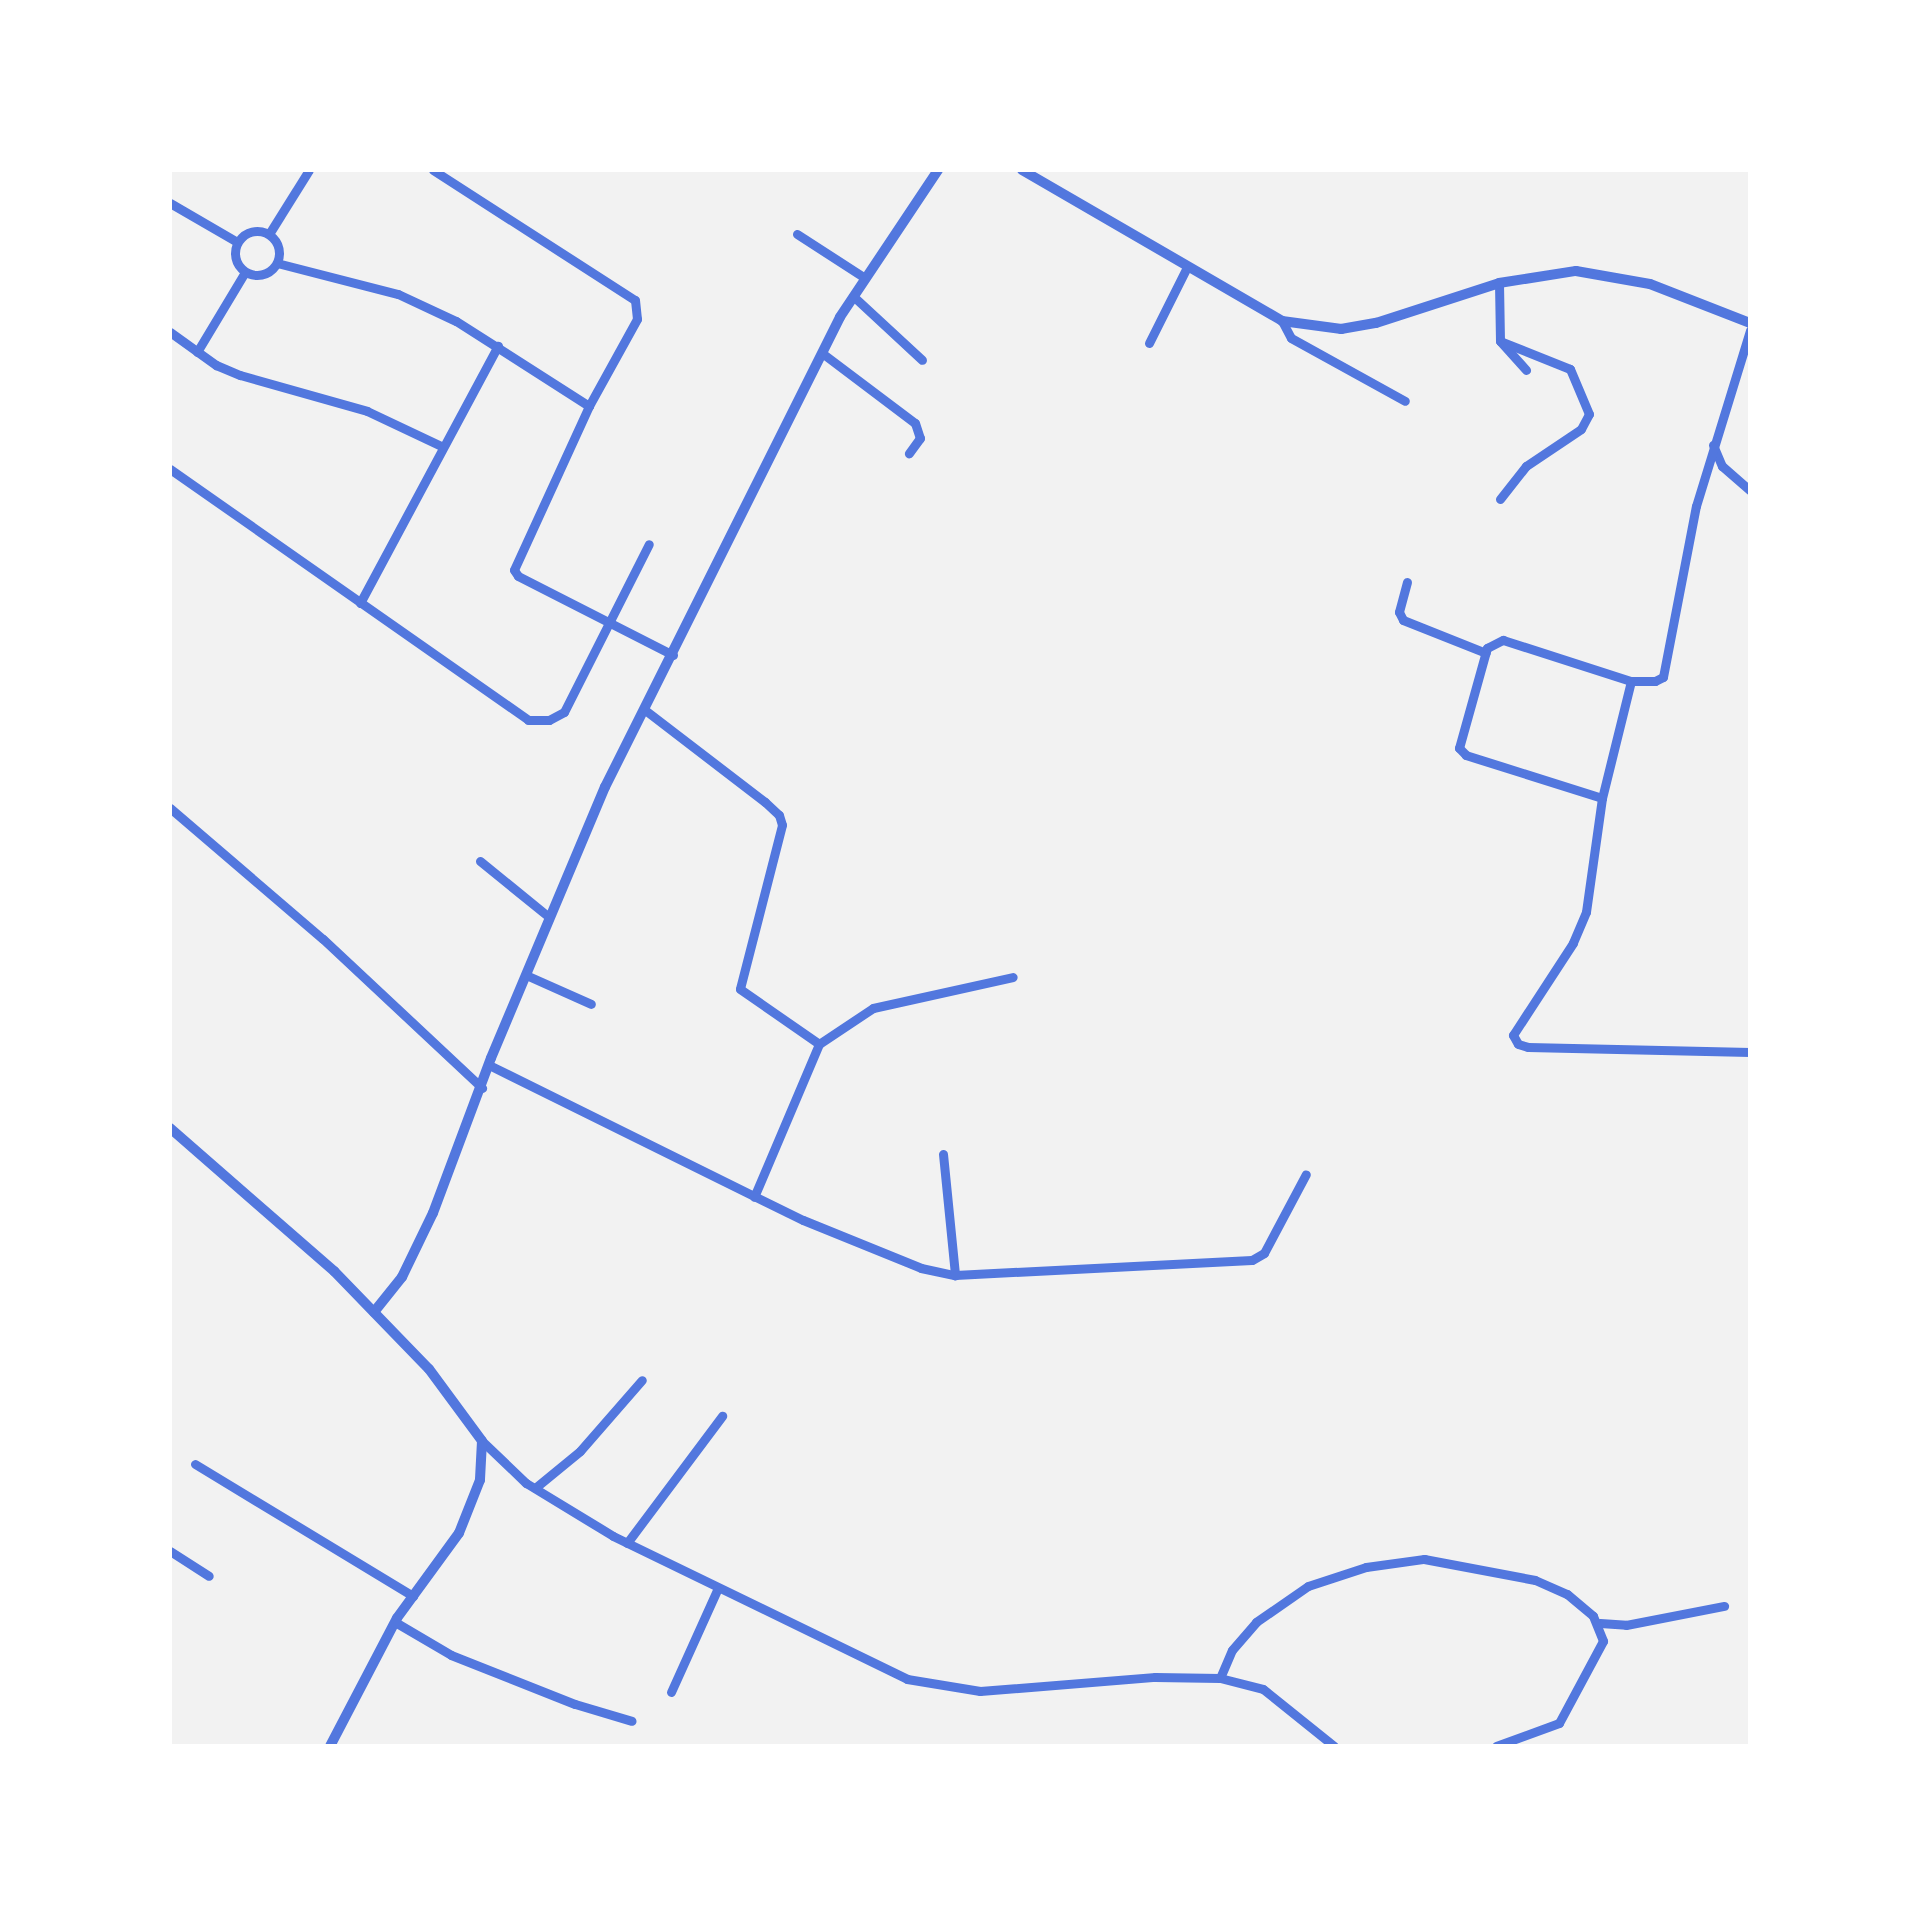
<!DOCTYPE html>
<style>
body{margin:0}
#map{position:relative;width:1920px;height:1916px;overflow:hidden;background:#f2f2f2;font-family:Poppins,sans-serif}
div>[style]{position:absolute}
.minor>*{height:9px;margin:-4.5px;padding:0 4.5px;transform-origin:4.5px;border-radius:4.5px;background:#5277de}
.minor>.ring{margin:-4.5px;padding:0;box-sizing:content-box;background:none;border:9px solid #5277de;border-radius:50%}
.tertiary>*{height:10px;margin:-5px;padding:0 5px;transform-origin:5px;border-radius:5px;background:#5277de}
span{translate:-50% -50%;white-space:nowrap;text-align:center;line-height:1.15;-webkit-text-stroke:9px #fff;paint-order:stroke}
.frame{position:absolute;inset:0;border:172px solid #fff;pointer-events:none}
</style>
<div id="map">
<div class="minor">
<div style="left:433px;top:170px;width:240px;rotate:32.8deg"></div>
<div style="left:635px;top:300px;width:19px;rotate:84deg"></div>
<div style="left:637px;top:319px;width:99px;rotate:118.9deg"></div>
<div style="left:589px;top:406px;width:180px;rotate:114.6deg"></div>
<div style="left:514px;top:570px;width:7px;rotate:56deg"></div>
<div style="left:518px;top:576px;width:174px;rotate:27deg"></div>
<div style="left:170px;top:203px;width:78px;rotate:30.2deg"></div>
<div class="ring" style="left:235px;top:231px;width:35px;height:35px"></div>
<div style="left:269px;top:234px;width:75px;rotate:-58deg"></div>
<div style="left:797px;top:234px;width:81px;rotate:32.9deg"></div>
<div style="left:277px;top:263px;width:125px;rotate:14.4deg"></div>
<div style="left:398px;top:294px;width:64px;rotate:25deg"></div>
<div style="left:456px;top:321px;width:158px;rotate:32.6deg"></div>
<div style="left:1499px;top:283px;width:58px;rotate:89deg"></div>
<div style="left:1500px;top:341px;width:39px;rotate:48deg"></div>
<div style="left:853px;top:296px;width:94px;rotate:42.8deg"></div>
<div style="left:1282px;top:321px;width:19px;rotate:62deg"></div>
<div style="left:1291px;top:338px;width:130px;rotate:28.9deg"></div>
<div style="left:170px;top:332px;width:57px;rotate:35.7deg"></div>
<div style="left:216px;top:365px;width:26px;rotate:23deg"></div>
<div style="left:240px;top:375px;width:132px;rotate:15.8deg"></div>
<div style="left:367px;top:411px;width:82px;rotate:25.3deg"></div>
<div style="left:1149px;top:343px;width:83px;rotate:-63.4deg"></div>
<div style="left:197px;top:352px;width:93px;rotate:-59deg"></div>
<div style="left:822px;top:353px;width:116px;rotate:37deg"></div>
<div style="left:915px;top:423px;width:16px;rotate:72deg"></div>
<div style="left:920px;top:438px;width:19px;rotate:126deg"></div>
<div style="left:1713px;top:445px;width:23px;rotate:67deg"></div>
<div style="left:1722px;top:466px;width:37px;rotate:41deg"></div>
<div style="left:170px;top:469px;width:437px;rotate:35deg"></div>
<div style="left:528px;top:720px;width:21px"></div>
<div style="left:549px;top:720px;width:17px;rotate:-28deg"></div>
<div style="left:564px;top:712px;width:188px;rotate:-63.2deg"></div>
<div style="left:1500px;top:499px;width:42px;rotate:-51.8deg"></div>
<div style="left:1526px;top:466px;width:66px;rotate:-33.9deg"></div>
<div style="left:1581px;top:429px;width:17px;rotate:-62deg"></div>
<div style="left:1589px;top:414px;width:49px;rotate:-112.9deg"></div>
<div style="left:1570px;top:369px;width:75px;rotate:-158.2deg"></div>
<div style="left:1407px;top:582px;width:31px;rotate:105deg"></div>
<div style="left:1399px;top:612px;width:9px;rotate:63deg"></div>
<div style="left:1403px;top:620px;width:89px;rotate:21.7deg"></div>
<div style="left:360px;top:603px;width:292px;rotate:-61.8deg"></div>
<div style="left:1631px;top:681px;width:121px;rotate:103.9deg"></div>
<div style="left:1602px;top:798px;width:115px;rotate:98deg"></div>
<div style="left:1586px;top:912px;width:34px;rotate:113deg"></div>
<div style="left:1573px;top:943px;width:110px;rotate:123.1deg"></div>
<div style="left:1513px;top:1035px;width:10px;rotate:61deg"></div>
<div style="left:1518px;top:1044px;width:10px;rotate:17deg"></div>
<div style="left:1528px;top:1047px;width:222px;rotate:1.3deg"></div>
<div style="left:645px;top:710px;width:151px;rotate:37.5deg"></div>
<div style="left:765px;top:802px;width:19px;rotate:43deg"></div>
<div style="left:779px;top:815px;width:10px;rotate:73deg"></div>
<div style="left:782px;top:825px;width:169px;rotate:104.4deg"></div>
<div style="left:740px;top:989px;width:96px;rotate:34.8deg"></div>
<div style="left:819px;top:1044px;width:166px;rotate:113deg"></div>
<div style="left:1602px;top:798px;width:143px;rotate:-162.5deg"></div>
<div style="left:1466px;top:755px;width:10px;rotate:-135deg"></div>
<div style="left:1459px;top:748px;width:104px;rotate:-74.4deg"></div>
<div style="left:1487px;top:648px;width:18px;rotate:-27deg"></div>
<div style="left:1503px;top:640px;width:134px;rotate:17.8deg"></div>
<div style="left:1631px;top:681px;width:24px"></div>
<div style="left:1655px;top:681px;width:9px;rotate:-27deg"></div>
<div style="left:1663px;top:677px;width:174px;rotate:-79.1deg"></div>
<div style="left:1696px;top:506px;width:184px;rotate:-72.9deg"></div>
<div style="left:170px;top:808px;width:201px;rotate:40.6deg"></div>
<div style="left:323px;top:939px;width:218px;rotate:43.1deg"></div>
<div style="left:480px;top:861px;width:89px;rotate:39.1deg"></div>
<div style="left:526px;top:975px;width:71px;rotate:24deg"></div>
<div style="left:819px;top:1044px;width:65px;rotate:-33.7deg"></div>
<div style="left:873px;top:1008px;width:143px;rotate:-12.5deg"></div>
<div style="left:489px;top:1065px;width:350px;rotate:26.3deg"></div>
<div style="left:803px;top:1220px;width:127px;rotate:22.1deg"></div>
<div style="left:921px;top:1268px;width:35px;rotate:12deg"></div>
<div style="left:955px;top:1275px;width:297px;rotate:-2.9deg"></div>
<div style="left:1252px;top:1260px;width:14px;rotate:-30deg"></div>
<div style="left:1264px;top:1253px;width:89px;rotate:-62deg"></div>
<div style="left:943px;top:1154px;width:122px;rotate:84.3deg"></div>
<div style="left:482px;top:1441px;width:61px;rotate:43.7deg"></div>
<div style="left:526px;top:1483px;width:102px;rotate:31.3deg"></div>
<div style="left:613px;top:1536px;width:327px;rotate:25.9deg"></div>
<div style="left:907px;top:1679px;width:74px;rotate:9.3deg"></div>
<div style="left:980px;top:1691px;width:176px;rotate:-4.6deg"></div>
<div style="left:1155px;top:1677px;width:65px;rotate:0.9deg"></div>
<div style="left:1220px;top:1678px;width:44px;rotate:14.3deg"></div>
<div style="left:1263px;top:1689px;width:91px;rotate:38.8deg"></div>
<div style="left:195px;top:1464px;width:255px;rotate:31.2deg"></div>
<div style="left:535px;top:1488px;width:58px;rotate:-39.4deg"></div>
<div style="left:580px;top:1451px;width:94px;rotate:-48.9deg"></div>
<div style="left:627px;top:1543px;width:159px;rotate:-53.2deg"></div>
<div style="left:170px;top:1551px;width:46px;rotate:32.7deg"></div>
<div style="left:395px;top:1622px;width:65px;rotate:30.5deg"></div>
<div style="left:451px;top:1655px;width:133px;rotate:21.6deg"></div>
<div style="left:575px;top:1704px;width:59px;rotate:16.6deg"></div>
<div style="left:1600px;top:1623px;width:26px;rotate:4deg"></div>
<div style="left:1626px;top:1625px;width:100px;rotate:-11deg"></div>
<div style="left:1220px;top:1678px;width:30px;rotate:-67deg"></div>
<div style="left:1232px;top:1650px;width:37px;rotate:-49deg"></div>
<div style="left:1256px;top:1622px;width:63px;rotate:-34.7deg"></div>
<div style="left:1308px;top:1586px;width:61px;rotate:-18.1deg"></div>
<div style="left:1366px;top:1567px;width:59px;rotate:-7.9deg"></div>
<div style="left:1424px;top:1559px;width:113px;rotate:10.7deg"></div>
<div style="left:1535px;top:1580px;width:35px;rotate:24deg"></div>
<div style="left:1567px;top:1594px;width:34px;rotate:40deg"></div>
<div style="left:1593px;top:1616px;width:27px;rotate:68deg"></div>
<div style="left:1603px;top:1641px;width:93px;rotate:118.2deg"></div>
<div style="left:1559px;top:1723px;width:67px;rotate:159.9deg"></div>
<div style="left:671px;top:1692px;width:112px;rotate:-65.7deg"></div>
</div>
<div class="tertiary">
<div style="left:1022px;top:170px;width:301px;rotate:30.1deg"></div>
<div style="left:1282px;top:321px;width:60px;rotate:7.7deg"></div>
<div style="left:1341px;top:329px;width:36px;rotate:-10deg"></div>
<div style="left:1376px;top:323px;width:129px;rotate:-18deg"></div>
<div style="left:1499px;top:283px;width:78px;rotate:-8.9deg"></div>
<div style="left:1576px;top:271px;width:75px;rotate:10deg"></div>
<div style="left:1650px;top:284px;width:107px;rotate:21.3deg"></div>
<div style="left:170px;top:1128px;width:218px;rotate:41.1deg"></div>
<div style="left:334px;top:1271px;width:136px;rotate:45.9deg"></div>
<div style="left:429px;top:1369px;width:89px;rotate:53.6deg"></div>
<div style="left:482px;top:1441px;width:39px;rotate:93deg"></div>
<div style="left:480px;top:1480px;width:57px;rotate:111.6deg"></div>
<div style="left:459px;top:1533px;width:105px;rotate:126.1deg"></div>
<div style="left:397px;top:1618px;width:144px;rotate:117.6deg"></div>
<div style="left:374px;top:1312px;width:45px;rotate:-51.3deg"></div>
<div style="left:402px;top:1277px;width:71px;rotate:-64.2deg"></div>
<div style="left:433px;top:1213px;width:165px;rotate:-69.5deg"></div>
<div style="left:491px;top:1058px;width:294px;rotate:-67.2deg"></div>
<div style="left:605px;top:787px;width:525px;rotate:-63.43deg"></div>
<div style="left:840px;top:317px;width:177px;rotate:-56.3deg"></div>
</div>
<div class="frame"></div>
</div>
